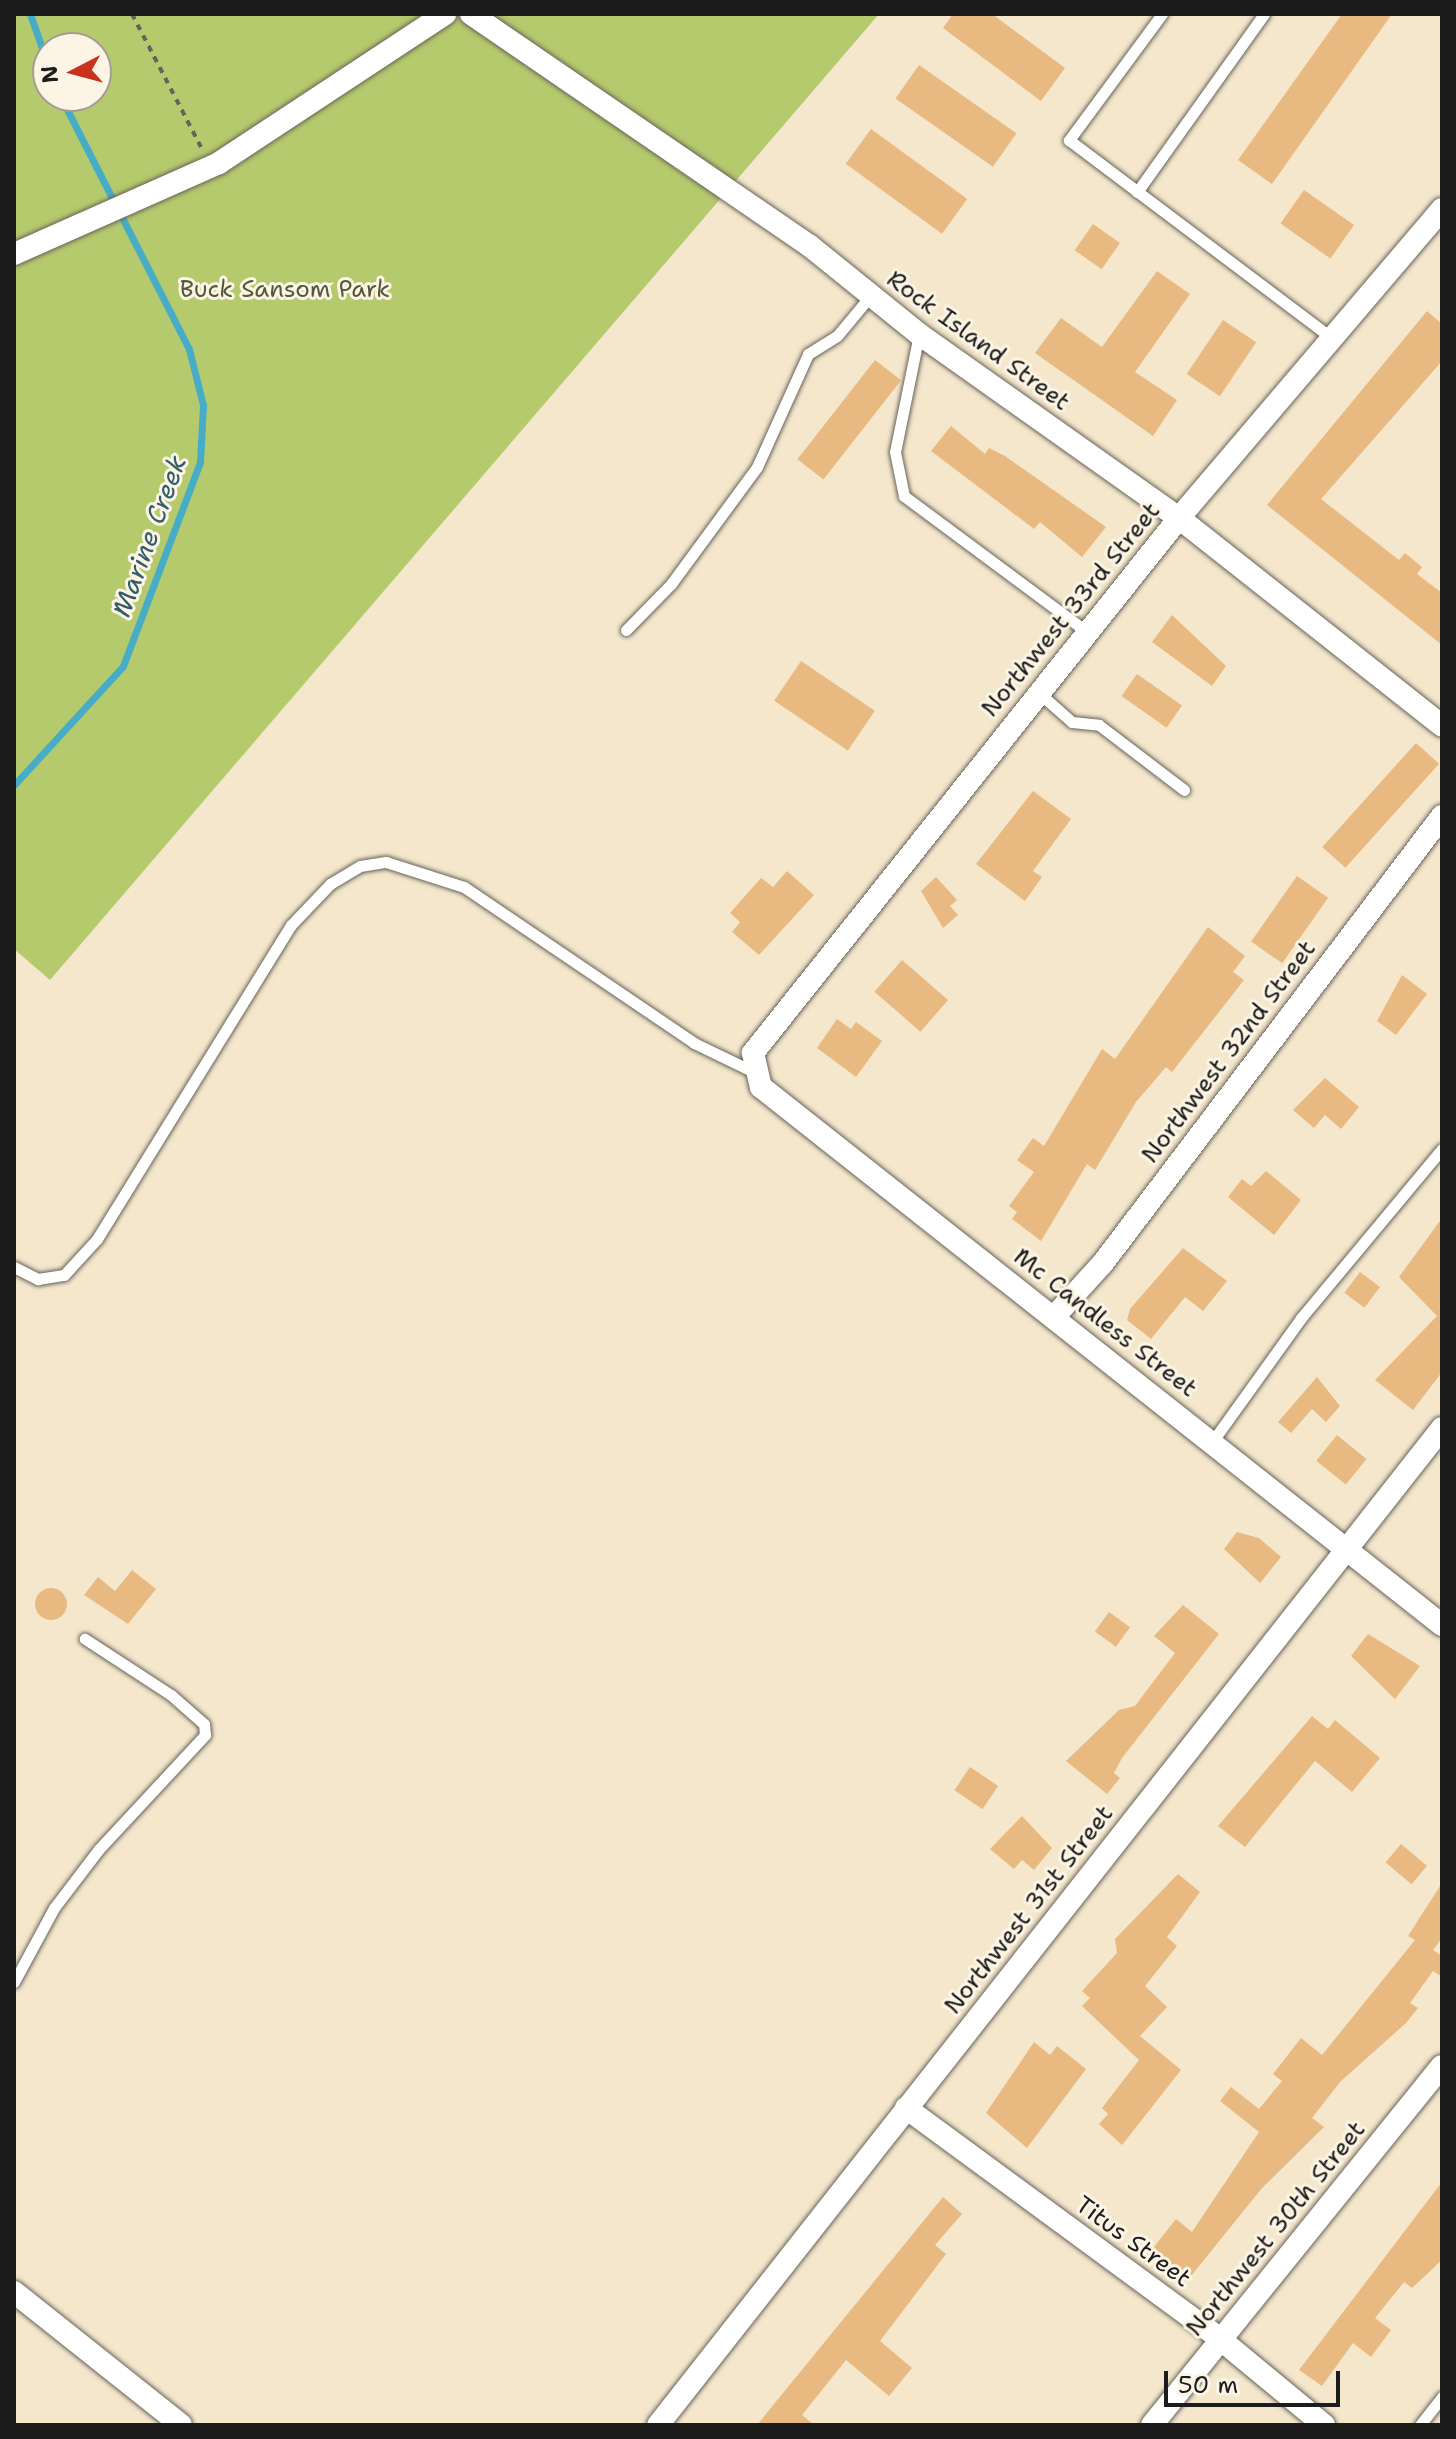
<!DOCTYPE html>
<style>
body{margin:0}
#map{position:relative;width:1456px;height:2439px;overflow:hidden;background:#f4e7cc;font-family:"Shantell Sans",sans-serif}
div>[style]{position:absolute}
.green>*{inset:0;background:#b5c96d}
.stream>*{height:7px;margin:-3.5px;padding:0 3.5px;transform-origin:3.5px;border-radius:3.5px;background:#47adc7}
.building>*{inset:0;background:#e9b982;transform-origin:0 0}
.round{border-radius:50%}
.path>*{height:4px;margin-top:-2px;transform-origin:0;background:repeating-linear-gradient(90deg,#68635a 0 6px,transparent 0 12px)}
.roads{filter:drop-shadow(0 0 2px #68635a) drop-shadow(0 0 2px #68635a)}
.lane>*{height:11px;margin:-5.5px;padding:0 5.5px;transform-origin:5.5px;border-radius:5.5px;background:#fff}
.street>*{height:22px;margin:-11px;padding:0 11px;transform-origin:11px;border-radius:11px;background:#fff}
span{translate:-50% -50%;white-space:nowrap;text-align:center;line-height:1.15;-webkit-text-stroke:6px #fcf5e5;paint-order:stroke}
.park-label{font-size:24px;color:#525938}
.street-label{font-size:24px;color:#1c1c1c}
.water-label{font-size:26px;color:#2f5d69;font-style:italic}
.frame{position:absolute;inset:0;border:16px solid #1c1c1c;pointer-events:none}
.north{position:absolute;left:32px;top:32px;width:80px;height:80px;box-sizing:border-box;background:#fcf5e5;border:2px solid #a29e95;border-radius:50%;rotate:264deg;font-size:22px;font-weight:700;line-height:32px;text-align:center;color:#1c1c1c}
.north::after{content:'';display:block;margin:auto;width:28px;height:36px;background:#c8321e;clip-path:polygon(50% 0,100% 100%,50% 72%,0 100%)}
.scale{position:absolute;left:1164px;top:2371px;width:176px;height:36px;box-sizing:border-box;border:4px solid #1c1c1c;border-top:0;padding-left:10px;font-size:24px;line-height:28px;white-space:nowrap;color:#1c1c1c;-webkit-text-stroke:6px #fcf5e5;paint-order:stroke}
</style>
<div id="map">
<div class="green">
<div style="clip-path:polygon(evenodd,14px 14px,879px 14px,50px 980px,14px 949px,14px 14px,48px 48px,96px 48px,96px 96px,48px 96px,48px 48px)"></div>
</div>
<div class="stream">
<div style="left:30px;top:14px;width:54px;rotate:70.6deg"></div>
<div style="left:14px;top:785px;width:161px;rotate:-47.5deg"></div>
<div style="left:123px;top:666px;width:218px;rotate:-69.3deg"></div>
<div style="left:200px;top:462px;width:57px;rotate:-87deg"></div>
<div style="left:203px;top:405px;width:58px;rotate:-104deg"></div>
<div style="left:189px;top:349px;width:284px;rotate:-117deg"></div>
</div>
<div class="building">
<div style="clip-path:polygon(953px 14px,992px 14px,1065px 68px,1041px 101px,943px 28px)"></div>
<div style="clip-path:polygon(1342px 14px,1392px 14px,1272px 184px,1238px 160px)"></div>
<div style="left:919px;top:65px;width:119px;height:41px;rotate:35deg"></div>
<div style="left:871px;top:129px;width:119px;height:43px;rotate:36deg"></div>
<div style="left:1304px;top:190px;width:61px;height:41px;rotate:35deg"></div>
<div style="left:1093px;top:224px;width:33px;height:32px;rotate:35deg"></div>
<div style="clip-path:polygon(1157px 271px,1190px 294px,1135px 372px,1177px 400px,1153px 436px,1035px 353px,1061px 318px,1102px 347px)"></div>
<div style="clip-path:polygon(1427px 311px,1442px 324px,1442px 361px,1321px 499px,1399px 560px,1405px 553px,1422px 567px,1417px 574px,1442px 593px,1442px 645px,1267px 505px)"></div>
<div style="left:1223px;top:320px;width:40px;height:65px;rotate:34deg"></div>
<div style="left:875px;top:360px;width:33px;height:126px;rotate:38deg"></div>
<div style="clip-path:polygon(951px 426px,985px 454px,989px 448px,1005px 456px,1106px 527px,1082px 557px,1040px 522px,1034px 529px,931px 451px)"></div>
<div style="clip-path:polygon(1172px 615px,1226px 666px,1212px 686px,1152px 642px)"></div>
<div style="left:801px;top:661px;width:89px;height:48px;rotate:34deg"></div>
<div style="left:1137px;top:674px;width:55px;height:27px;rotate:35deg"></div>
<div style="left:1416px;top:743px;width:31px;height:140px;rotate:42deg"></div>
<div style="clip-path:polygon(1033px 791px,1071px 819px,1033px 871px,1042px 877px,1025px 901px,976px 864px)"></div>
<div style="clip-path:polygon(787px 871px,814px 895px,759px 955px,732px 932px,740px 922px,730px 913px,761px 878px,773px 887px)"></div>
<div style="left:1297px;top:876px;width:38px;height:80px;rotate:35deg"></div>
<div style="clip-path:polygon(936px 877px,957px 900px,950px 906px,958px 915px,943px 928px,921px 891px)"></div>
<div style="clip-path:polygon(1208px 927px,1245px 956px,1233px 972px,1244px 980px,1172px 1072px,1166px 1067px,1136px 1102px,1095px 1170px,1087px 1164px,1041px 1241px,1012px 1219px,1017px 1212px,1009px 1206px,1034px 1172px,1017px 1160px,1033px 1138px,1044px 1146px,1102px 1049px,1115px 1059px)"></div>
<div style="left:902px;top:960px;width:61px;height:42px;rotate:41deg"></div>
<div style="clip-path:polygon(1402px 975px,1427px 994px,1396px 1035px,1377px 1021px)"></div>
<div style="clip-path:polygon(837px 1019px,851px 1029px,856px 1022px,882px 1041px,856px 1077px,817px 1048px)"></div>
<div style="clip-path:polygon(1325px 1078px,1359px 1107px,1341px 1129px,1325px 1115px,1314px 1128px,1293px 1110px)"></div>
<div style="clip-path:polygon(1266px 1171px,1301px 1200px,1274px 1235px,1228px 1197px,1242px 1179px,1251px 1186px)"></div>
<div style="clip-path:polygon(1442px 1218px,1442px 1372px,1413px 1410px,1375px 1380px,1437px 1316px,1399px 1277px)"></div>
<div style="clip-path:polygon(1183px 1248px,1227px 1281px,1203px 1311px,1185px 1297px,1151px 1339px,1127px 1320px,1130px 1309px)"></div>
<div style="left:1360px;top:1272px;width:25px;height:26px;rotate:37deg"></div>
<div style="clip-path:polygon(1317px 1377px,1340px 1406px,1326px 1422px,1312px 1409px,1291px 1433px,1278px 1422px)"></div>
<div style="left:1337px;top:1435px;width:38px;height:33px;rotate:39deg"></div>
<div style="clip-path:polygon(1237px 1532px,1259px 1538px,1281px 1557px,1260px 1583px,1224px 1549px)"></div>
<div style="clip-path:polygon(132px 1570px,156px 1589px,128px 1624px,84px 1595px,98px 1577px,115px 1591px)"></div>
<div class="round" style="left:35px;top:1588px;width:32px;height:32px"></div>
<div style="clip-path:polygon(1183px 1605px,1219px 1634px,1122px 1758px,1114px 1773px,1120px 1778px,1107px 1794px,1066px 1761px,1119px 1710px,1135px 1706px,1175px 1653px,1154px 1636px)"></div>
<div style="left:1109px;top:1612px;width:26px;height:24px;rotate:36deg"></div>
<div style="clip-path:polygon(1368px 1634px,1420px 1666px,1395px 1699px,1351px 1656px)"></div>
<div style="clip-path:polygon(1312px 1716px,1328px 1729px,1335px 1720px,1380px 1758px,1352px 1792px,1315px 1761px,1245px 1847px,1218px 1826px)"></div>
<div style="left:970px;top:1767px;width:34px;height:28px;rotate:34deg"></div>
<div style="clip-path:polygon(1022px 1816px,1052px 1848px,1034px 1870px,1022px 1860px,1014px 1869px,990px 1849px)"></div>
<div style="left:1401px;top:1844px;width:34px;height:24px;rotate:40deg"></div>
<div style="clip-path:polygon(1178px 1874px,1200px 1892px,1167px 1937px,1177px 1946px,1145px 1986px,1167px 2007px,1140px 2036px,1181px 2070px,1122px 2145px,1099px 2124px,1108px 2114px,1102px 2108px,1139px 2060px,1082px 2006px,1090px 1998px,1082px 1991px,1117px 1953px,1115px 1939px)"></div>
<div style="clip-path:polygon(1442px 1883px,1442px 1938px,1433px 1950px,1442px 1956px,1442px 1977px,1433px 1971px,1410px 2003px,1418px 2008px,1406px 2023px,1340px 2082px,1312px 2118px,1324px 2127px,1262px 2188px,1187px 2281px,1154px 2247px,1176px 2219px,1192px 2232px,1259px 2132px,1220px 2101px,1231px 2087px,1259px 2109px,1282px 2081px,1273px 2074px,1301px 2038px,1322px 2055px,1415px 1940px,1408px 1936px)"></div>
<div style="clip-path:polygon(1034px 2042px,1050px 2055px,1057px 2046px,1086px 2069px,1027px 2148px,986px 2113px)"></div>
<div style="clip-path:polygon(1442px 2182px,1442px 2260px,1412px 2288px,1404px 2282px,1375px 2318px,1391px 2330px,1371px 2357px,1353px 2343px,1322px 2386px,1299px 2370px)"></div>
<div style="clip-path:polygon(943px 2197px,962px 2214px,935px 2245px,946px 2254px,880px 2341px,912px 2368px,889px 2396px,846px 2360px,802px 2415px,814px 2425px,757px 2425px)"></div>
</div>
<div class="path">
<div style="left:132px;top:14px;width:150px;rotate:62.6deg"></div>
</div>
<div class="roads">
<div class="lane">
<div style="left:1162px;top:14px;width:157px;rotate:126.4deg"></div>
<div style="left:1069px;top:140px;width:329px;rotate:37deg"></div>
<div style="left:1137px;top:192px;width:219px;rotate:-54.5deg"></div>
<div style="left:919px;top:334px;width:120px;rotate:101.5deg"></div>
<div style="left:895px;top:452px;width:45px;rotate:78.4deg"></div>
<div style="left:904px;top:496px;width:228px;rotate:36.6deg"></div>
<div style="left:626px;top:630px;width:64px;rotate:-45.6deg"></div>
<div style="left:671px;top:584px;width:145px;rotate:-53.7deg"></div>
<div style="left:757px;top:467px;width:124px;rotate:-65.7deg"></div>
<div style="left:808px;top:354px;width:34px;rotate:-32deg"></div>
<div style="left:837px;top:336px;width:53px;rotate:-50.3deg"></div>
<div style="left:1039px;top:693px;width:44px;rotate:41.3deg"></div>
<div style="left:1072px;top:722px;width:27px;rotate:6deg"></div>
<div style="left:1099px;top:725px;width:107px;rotate:37.4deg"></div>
<div style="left:14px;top:1267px;width:27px;rotate:27deg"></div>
<div style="left:38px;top:1279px;width:26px;rotate:-9deg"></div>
<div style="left:64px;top:1275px;width:49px;rotate:-47.5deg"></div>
<div style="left:97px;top:1239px;width:369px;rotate:-58.3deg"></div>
<div style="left:291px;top:925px;width:57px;rotate:-46.4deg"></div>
<div style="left:330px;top:884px;width:35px;rotate:-31deg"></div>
<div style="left:360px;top:866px;width:26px;rotate:-9deg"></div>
<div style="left:386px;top:862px;width:82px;rotate:17.8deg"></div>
<div style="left:464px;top:887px;width:278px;rotate:34.1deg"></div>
<div style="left:694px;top:1043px;width:67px;rotate:25.8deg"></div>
<div style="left:1212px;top:1442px;width:153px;rotate:-54.3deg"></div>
<div style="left:1301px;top:1318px;width:220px;rotate:-50.2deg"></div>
<div style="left:14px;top:1982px;width:84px;rotate:-61.6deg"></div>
<div style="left:54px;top:1908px;width:74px;rotate:-52.7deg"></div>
<div style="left:99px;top:1849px;width:156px;rotate:-47.1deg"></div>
<div style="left:205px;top:1735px;width:11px;rotate:-95deg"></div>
<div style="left:204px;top:1724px;width:44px;rotate:-138.7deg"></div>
<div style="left:171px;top:1695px;width:103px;rotate:-146.9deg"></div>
<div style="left:1420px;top:2425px;width:36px;rotate:-52deg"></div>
</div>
<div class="street">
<div style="left:471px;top:14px;width:411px;rotate:34.4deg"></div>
<div style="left:810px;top:246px;width:140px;rotate:38.9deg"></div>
<div style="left:919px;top:334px;width:319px;rotate:35.3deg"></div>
<div style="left:1179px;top:518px;width:335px;rotate:38.3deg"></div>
<div style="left:1442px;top:209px;width:406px;rotate:130.4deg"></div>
<div style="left:1179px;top:518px;width:684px;rotate:128.53deg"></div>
<div style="left:753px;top:1053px;width:35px;rotate:77deg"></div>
<div style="left:761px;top:1087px;width:868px;rotate:38.31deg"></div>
<div style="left:14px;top:254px;width:224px;rotate:-23.9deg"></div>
<div style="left:219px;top:163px;width:271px;rotate:-33.4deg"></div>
<div style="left:1054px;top:1317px;width:73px;rotate:-47.8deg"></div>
<div style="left:1103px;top:1263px;width:561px;rotate:-52.82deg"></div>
<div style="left:906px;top:2108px;width:390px;rotate:36.3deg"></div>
<div style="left:1220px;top:2339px;width:135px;rotate:39.6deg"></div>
<div style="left:14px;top:2292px;width:213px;rotate:38.5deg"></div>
<div style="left:658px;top:2425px;width:1268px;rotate:-51.82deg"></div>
<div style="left:1152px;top:2425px;width:461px;rotate:-51.1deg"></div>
</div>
</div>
<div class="park-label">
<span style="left:285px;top:290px">Buck Sansom Park</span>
</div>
<div class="street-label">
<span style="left:978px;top:341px;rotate:36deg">Rock Island Street</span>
<span style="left:1071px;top:610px;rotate:-51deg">Northwest 33rd Street</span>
<span style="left:1229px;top:1052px;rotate:-53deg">Northwest 32nd Street</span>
<span style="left:1105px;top:1323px;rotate:38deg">Mc Candless Street</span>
<span style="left:1029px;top:1910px;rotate:-52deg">Northwest 31st Street</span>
<span style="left:1276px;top:2229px;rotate:-51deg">Northwest 30th Street</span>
<span style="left:1133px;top:2242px;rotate:36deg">Titus Street</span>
</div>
<div class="water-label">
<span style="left:149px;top:536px;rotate:-70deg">Marine Creek</span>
</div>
<div class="frame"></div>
<div class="north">N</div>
<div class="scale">50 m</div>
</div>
